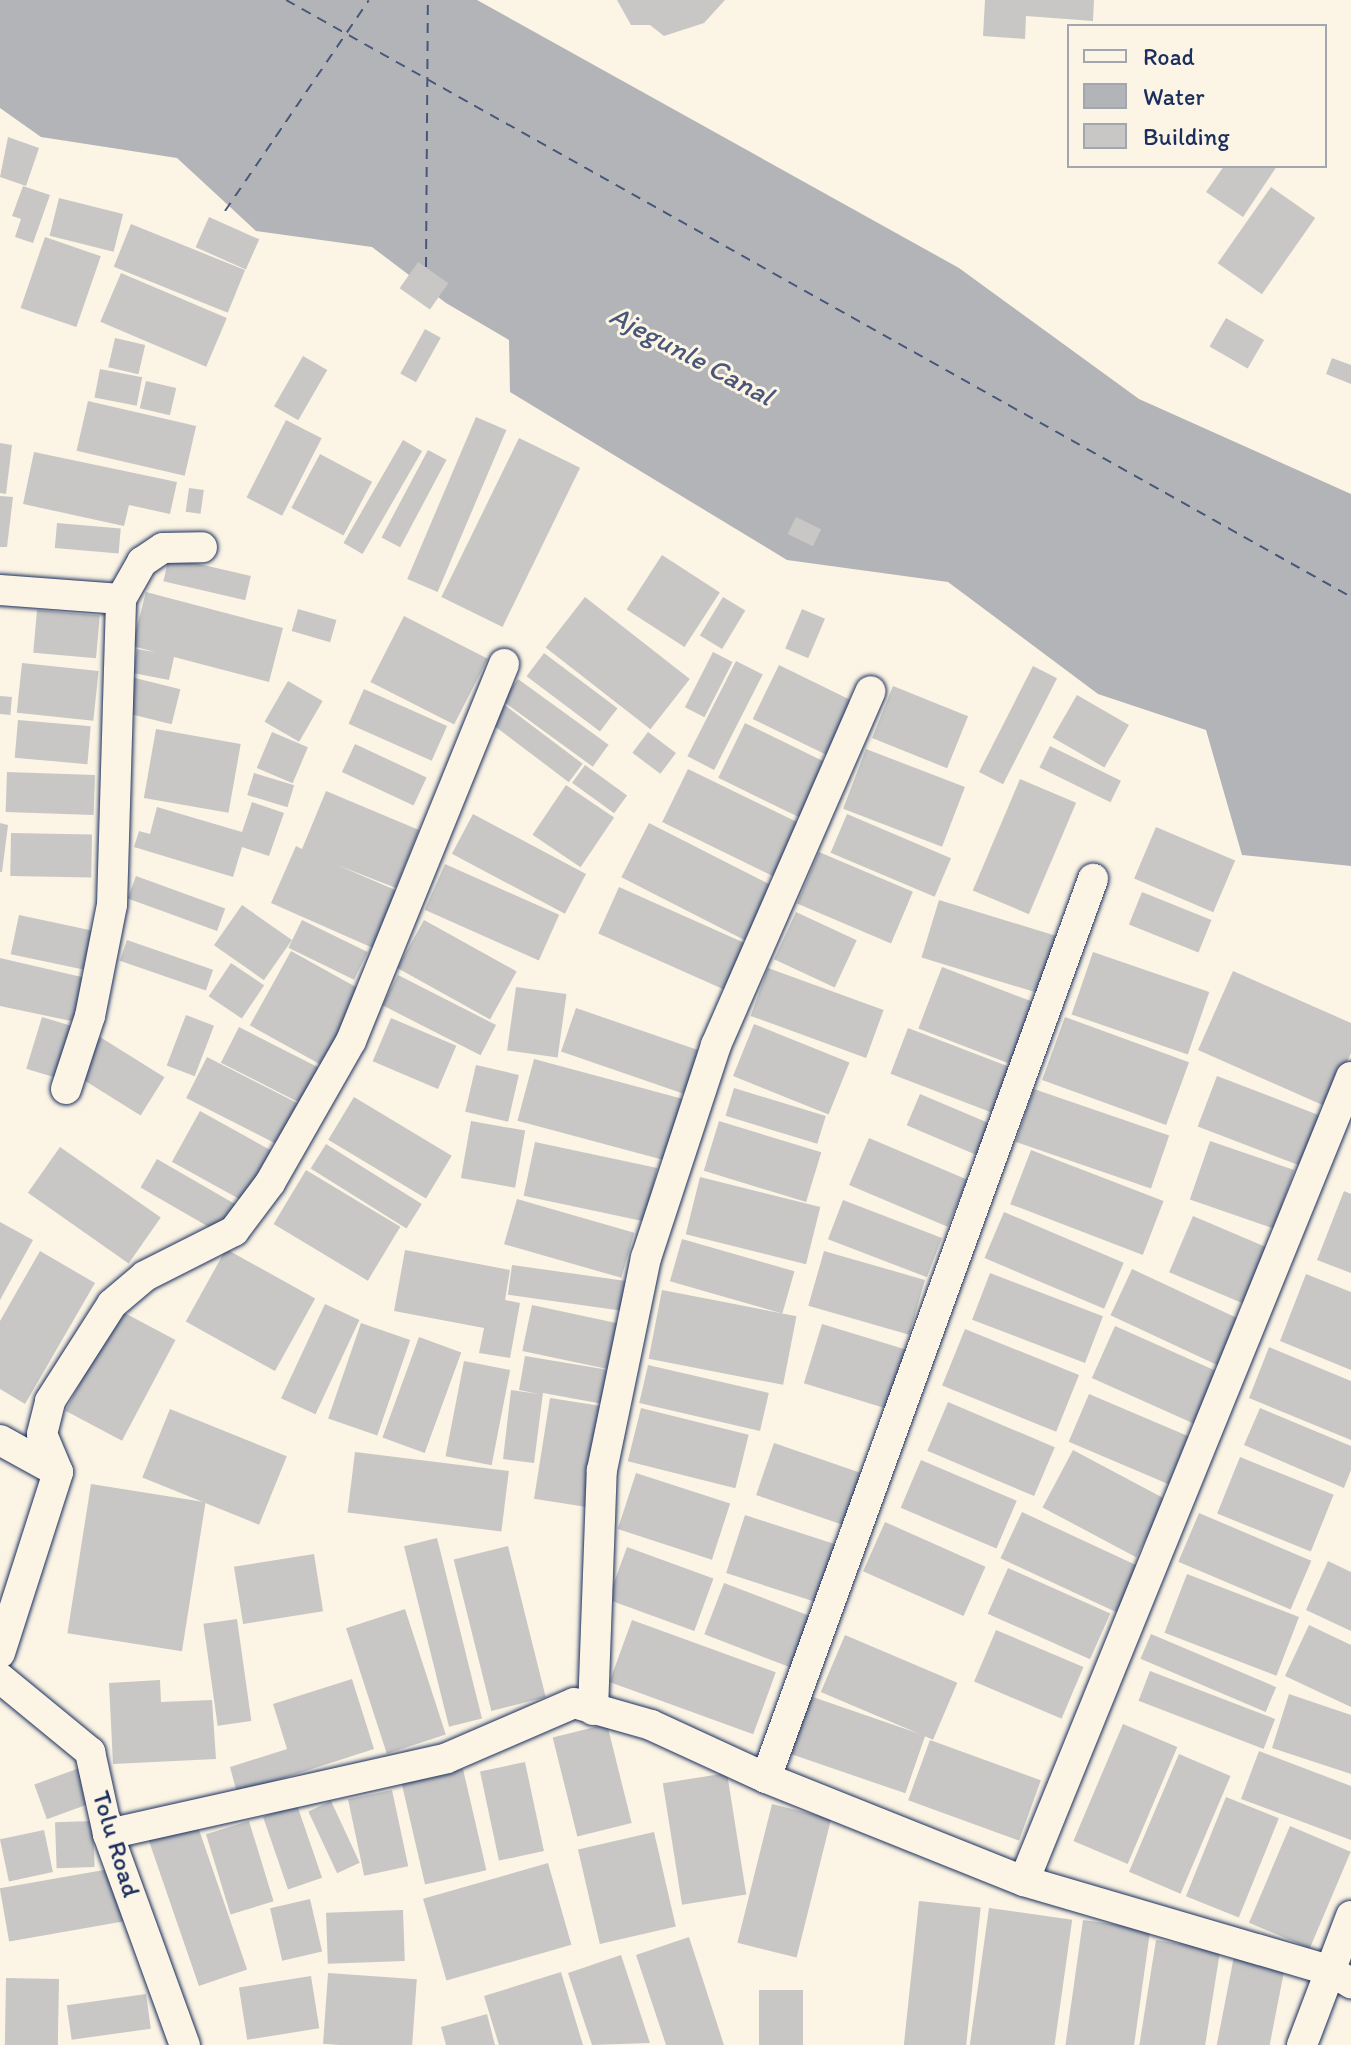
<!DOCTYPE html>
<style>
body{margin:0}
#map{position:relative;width:1351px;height:2045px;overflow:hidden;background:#fcf5e5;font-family:Itim,sans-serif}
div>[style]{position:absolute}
.water>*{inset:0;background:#b2b4b8}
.ferry>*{height:2px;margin-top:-1px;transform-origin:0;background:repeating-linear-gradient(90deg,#485779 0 10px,transparent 0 18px)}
.building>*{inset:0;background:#c8c7c6;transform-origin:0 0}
.roads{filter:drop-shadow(0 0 2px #1b2f5e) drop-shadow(0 0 2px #1b2f5e)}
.minor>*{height:30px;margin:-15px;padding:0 15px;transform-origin:15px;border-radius:15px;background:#fcf5e5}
span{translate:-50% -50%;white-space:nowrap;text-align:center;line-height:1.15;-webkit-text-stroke:6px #fcf5e5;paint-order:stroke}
.street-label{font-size:26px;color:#1b2f5e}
.water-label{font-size:28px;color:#485779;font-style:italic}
.legend{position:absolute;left:1067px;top:24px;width:260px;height:144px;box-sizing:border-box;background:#fcf5e5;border:2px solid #a2a6af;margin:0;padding:10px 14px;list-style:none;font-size:24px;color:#1b2f5e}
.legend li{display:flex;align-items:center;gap:16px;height:40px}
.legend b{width:40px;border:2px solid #a2a6af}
</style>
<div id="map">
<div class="water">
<div style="clip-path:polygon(0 0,477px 0,959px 268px,1139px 399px,1351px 494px,1351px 866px,1242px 855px,1206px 730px,1098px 694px,948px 582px,787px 560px,510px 392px,509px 340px,446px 303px,372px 247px,256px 231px,177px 158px,41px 137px,0 108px)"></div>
</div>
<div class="ferry">
<div style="left:286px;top:0;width:1221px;rotate:29.27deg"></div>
<div style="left:225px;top:211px;width:255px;rotate:-55.7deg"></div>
<div style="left:426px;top:267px;width:267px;rotate:-89.6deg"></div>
</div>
<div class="building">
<div style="clip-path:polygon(617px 0,725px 0,704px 23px,664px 36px,650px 25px,631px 25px)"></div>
<div style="clip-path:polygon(985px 0,1094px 0,1093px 21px,1026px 16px,1025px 39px,983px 36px)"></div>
<div style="clip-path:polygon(8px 137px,39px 148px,26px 186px,0 177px)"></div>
<div style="clip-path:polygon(1224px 166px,1277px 166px,1243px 217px,1206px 192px)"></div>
<div style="clip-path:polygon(23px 186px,50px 195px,33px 243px,15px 237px,21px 219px,12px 216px)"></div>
<div style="left:1271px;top:187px;width:54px;height:93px;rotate:35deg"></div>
<div style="left:59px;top:198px;width:66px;height:39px;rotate:14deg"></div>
<div style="left:209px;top:217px;width:55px;height:33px;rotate:24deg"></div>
<div style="left:131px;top:224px;width:123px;height:46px;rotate:22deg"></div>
<div style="left:45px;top:237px;width:59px;height:75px;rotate:19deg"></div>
<div style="left:418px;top:262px;width:37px;height:32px;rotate:35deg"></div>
<div style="left:121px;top:273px;width:115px;height:53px;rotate:23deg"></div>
<div style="left:1226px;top:318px;width:44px;height:33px;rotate:30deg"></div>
<div style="left:425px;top:329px;width:18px;height:51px;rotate:29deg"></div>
<div style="left:115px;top:338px;width:31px;height:30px;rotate:13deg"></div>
<div style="left:303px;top:356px;width:28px;height:58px;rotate:30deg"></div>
<div style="clip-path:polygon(1332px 358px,1351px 365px,1351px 384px,1326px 374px)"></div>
<div style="left:100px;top:369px;width:43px;height:29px;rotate:11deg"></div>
<div style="left:146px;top:381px;width:31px;height:28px;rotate:13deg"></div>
<div style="left:88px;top:401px;width:111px;height:51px;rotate:13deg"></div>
<div style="left:476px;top:417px;width:33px;height:176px;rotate:23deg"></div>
<div style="left:286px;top:420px;width:40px;height:87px;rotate:27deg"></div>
<div style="left:519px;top:438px;width:68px;height:177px;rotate:26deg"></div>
<div style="left:403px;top:440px;width:22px;height:119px;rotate:30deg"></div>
<div style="clip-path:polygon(0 443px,12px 445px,6px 494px,0 493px)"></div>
<div style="left:428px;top:450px;width:21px;height:99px;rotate:28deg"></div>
<div style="clip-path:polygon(34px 452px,177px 482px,170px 514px,129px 505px,124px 526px,23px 504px)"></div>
<div style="left:320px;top:454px;width:59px;height:61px;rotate:28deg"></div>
<div style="left:189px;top:488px;width:15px;height:24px;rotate:8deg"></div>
<div style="clip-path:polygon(0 496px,13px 497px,7px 547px,0 547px)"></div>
<div style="left:796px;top:517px;width:28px;height:19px;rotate:26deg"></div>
<div style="left:57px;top:523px;width:64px;height:25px;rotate:5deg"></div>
<div style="left:662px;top:555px;width:69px;height:65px;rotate:33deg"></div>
<div style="left:169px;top:557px;width:84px;height:25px;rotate:13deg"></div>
<div style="clip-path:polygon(146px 592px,283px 628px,269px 682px,174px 657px,169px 680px,133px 673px,137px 649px,155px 652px,132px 646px)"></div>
<div style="left:585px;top:597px;width:133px;height:64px;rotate:38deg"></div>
<div style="left:723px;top:597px;width:26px;height:45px;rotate:31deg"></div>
<div style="left:298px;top:609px;width:40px;height:23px;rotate:16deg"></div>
<div style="left:802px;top:609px;width:25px;height:43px;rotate:23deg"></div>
<div style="left:37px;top:610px;width:63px;height:43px;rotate:5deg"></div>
<div style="left:404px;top:616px;width:94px;height:74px;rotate:27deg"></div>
<div style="left:713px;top:652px;width:22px;height:62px;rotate:27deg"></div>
<div style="left:544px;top:653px;width:92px;height:29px;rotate:37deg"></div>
<div style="left:736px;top:661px;width:30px;height:107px;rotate:27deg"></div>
<div style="left:22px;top:663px;width:77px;height:50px;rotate:6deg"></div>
<div style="left:779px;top:665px;width:91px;height:60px;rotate:26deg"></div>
<div style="left:1033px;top:666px;width:27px;height:119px;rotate:27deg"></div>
<div style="left:127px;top:676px;width:55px;height:36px;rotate:14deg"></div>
<div style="left:518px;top:679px;width:112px;height:27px;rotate:36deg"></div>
<div style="left:288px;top:681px;width:40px;height:47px;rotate:30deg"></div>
<div style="left:893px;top:686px;width:81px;height:56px;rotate:22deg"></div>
<div style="left:364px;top:689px;width:91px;height:38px;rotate:24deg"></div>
<div style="left:1077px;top:695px;width:60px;height:49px;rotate:30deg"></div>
<div style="left:0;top:696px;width:12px;height:18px;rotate:5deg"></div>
<div style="left:502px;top:703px;width:101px;height:23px;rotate:37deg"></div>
<div style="left:18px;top:720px;width:73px;height:38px;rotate:5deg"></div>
<div style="left:745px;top:723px;width:97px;height:61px;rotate:26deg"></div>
<div style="left:156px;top:729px;width:86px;height:70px;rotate:10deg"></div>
<div style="left:272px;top:732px;width:39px;height:39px;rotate:23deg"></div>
<div style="left:648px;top:732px;width:35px;height:26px;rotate:37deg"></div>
<div style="left:355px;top:744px;width:79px;height:31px;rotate:25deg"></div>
<div style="left:1050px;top:746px;width:79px;height:24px;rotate:26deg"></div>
<div style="left:866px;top:749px;width:106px;height:64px;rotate:21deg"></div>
<div style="left:585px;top:765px;width:52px;height:22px;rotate:36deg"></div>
<div style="left:688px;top:769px;width:128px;height:59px;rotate:26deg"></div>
<div style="left:7px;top:772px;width:88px;height:40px;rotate:2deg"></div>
<div style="left:254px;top:773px;width:42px;height:23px;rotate:17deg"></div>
<div style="left:1020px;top:779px;width:61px;height:121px;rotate:23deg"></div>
<div style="left:566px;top:785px;width:58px;height:60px;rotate:34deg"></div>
<div style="clip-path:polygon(326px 791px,419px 830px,396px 888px,337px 865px,407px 895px,382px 952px,271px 903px,296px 846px,302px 849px)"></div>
<div style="clip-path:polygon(252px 802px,284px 813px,269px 856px,242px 847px,233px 877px,134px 847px,139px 831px,150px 834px,157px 807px,242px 832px)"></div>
<div style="left:473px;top:814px;width:128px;height:45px;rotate:28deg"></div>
<div style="left:847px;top:814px;width:113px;height:42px;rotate:23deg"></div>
<div style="clip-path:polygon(0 823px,8px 825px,2px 872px,0 872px)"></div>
<div style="left:649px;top:823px;width:148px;height:61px;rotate:27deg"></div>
<div style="left:1156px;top:827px;width:86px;height:56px;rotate:23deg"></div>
<div style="left:11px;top:833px;width:81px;height:43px;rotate:1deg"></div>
<div style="left:819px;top:852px;width:102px;height:56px;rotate:23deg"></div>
<div style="left:445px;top:864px;width:125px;height:50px;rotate:24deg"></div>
<div style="left:136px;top:876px;width:95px;height:24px;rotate:20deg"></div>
<div style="left:619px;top:887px;width:148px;height:51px;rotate:24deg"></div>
<div style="left:1142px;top:892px;width:75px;height:35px;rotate:22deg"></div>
<div style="left:939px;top:900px;width:127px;height:60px;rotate:17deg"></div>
<div style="left:242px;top:905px;width:61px;height:49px;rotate:35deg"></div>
<div style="left:796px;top:912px;width:67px;height:52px;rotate:25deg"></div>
<div style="left:19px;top:915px;width:78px;height:40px;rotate:12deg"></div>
<div style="left:302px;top:920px;width:73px;height:31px;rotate:26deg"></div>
<div style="left:424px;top:920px;width:106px;height:55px;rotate:29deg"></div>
<div style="left:127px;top:940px;width:91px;height:22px;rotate:19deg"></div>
<div style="left:291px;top:951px;width:85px;height:85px;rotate:29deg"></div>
<div style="left:1093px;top:952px;width:123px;height:66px;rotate:19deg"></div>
<div style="clip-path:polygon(0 958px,86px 978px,76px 1022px,0 1006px)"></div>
<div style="left:231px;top:963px;width:40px;height:40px;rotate:34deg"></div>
<div style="left:942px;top:967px;width:98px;height:66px;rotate:21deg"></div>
<div style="left:768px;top:968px;width:123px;height:51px;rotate:20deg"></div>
<div style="clip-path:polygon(1233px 971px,1351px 1023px,1351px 1053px,1327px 1107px,1198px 1050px)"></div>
<div style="left:398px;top:975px;width:110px;height:34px;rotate:27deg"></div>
<div style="left:516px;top:987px;width:51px;height:64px;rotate:8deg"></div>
<div style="left:576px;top:1008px;width:142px;height:46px;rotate:19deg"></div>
<div style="left:186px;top:1015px;width:30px;height:54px;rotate:21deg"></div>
<div style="left:42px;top:1017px;width:38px;height:54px;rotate:17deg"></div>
<div style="left:1065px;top:1017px;width:132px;height:67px;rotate:20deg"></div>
<div style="left:391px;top:1018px;width:71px;height:47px;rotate:23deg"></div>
<div style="left:754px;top:1024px;width:103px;height:56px;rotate:22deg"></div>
<div style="left:239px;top:1027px;width:97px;height:40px;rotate:27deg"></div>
<div style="left:908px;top:1028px;width:116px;height:49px;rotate:21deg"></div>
<div style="left:100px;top:1037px;width:76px;height:45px;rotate:32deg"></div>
<div style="left:207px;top:1057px;width:109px;height:46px;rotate:27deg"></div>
<div style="left:534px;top:1059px;width:162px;height:64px;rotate:15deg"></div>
<div style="left:476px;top:1065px;width:44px;height:48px;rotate:13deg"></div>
<div style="left:1217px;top:1076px;width:110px;height:54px;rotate:21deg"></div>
<div style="left:734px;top:1088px;width:96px;height:29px;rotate:17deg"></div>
<div style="left:1034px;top:1089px;width:143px;height:56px;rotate:19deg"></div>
<div style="left:920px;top:1094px;width:79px;height:34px;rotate:23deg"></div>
<div style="left:354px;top:1097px;width:114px;height:50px;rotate:31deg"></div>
<div style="left:200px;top:1111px;width:90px;height:58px;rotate:29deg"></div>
<div style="left:471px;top:1121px;width:55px;height:58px;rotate:10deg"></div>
<div style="left:719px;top:1121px;width:107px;height:52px;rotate:17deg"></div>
<div style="left:869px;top:1138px;width:107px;height:51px;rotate:23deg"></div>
<div style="left:1210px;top:1141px;width:89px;height:62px;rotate:19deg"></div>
<div style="left:535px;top:1142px;width:125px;height:55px;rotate:12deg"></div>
<div style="left:326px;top:1144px;width:113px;height:29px;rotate:32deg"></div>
<div style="left:60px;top:1147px;width:123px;height:56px;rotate:35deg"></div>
<div style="left:1031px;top:1150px;width:142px;height:58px;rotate:21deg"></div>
<div style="left:157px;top:1159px;width:96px;height:33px;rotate:30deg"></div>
<div style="left:306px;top:1170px;width:110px;height:63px;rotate:31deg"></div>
<div style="left:700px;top:1177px;width:124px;height:59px;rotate:14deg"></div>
<div style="clip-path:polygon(1344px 1191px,1351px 1194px,1351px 1273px,1317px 1260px)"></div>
<div style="left:517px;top:1199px;width:122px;height:47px;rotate:16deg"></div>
<div style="left:843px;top:1200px;width:106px;height:42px;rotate:21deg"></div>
<div style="left:1004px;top:1212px;width:130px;height:50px;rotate:23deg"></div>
<div style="left:1193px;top:1216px;width:83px;height:61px;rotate:23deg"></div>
<div style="clip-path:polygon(0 1222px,33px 1240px,0 1300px)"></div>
<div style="left:682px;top:1239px;width:117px;height:44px;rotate:16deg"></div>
<div style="left:226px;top:1249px;width:102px;height:83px;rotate:29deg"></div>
<div style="clip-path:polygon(405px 1250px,510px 1270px,505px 1300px,520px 1303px,510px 1358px,479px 1353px,484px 1328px,394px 1311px)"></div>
<div style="clip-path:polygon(40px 1251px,95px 1283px,25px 1404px,0 1389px,0 1321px)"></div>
<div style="left:824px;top:1251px;width:105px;height:57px;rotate:16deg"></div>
<div style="left:512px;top:1265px;width:126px;height:30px;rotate:8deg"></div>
<div style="left:1132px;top:1269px;width:126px;height:51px;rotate:25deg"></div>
<div style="left:990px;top:1273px;width:121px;height:50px;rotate:21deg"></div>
<div style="clip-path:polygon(1306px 1274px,1351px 1292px,1351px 1370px,1280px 1341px)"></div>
<div style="left:662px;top:1290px;width:137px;height:70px;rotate:11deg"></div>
<div style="left:325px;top:1304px;width:38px;height:104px;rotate:25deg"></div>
<div style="left:532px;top:1305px;width:98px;height:47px;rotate:12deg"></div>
<div style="left:119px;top:1310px;width:64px;height:114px;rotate:28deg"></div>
<div style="left:361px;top:1323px;width:52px;height:101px;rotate:19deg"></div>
<div style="left:822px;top:1324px;width:91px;height:62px;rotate:17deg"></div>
<div style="left:1115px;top:1326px;width:112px;height:57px;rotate:24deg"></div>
<div style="left:965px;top:1329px;width:123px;height:61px;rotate:22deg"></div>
<div style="left:419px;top:1337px;width:45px;height:107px;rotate:20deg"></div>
<div style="clip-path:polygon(1269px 1347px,1351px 1381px,1351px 1440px,1249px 1398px)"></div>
<div style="clip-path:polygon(525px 1356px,615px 1371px,609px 1405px,543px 1393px,534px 1463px,503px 1459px,511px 1390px,539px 1394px,519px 1390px)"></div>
<div style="left:464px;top:1361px;width:47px;height:97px;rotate:11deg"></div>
<div style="left:648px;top:1365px;width:124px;height:39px;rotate:13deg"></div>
<div style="left:1089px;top:1394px;width:108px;height:52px;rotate:23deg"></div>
<div style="left:550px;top:1398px;width:58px;height:102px;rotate:9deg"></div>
<div style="left:948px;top:1402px;width:116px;height:53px;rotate:23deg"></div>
<div style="left:641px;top:1408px;width:111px;height:55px;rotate:14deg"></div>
<div style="clip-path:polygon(1260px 1408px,1351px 1446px,1351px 1470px,1344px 1488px,1244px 1445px)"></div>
<div style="left:170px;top:1409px;width:126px;height:74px;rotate:22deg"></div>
<div style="left:774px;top:1443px;width:102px;height:55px;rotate:19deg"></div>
<div style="left:1073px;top:1450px;width:106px;height:65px;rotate:28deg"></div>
<div style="left:355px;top:1452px;width:155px;height:61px;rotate:7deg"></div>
<div style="left:1240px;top:1457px;width:101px;height:61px;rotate:22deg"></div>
<div style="left:921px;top:1460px;width:104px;height:52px;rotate:23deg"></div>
<div style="left:636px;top:1473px;width:99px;height:59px;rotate:18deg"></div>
<div style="left:91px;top:1484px;width:116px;height:151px;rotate:9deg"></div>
<div style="left:1022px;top:1512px;width:128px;height:51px;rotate:25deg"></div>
<div style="left:1199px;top:1513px;width:122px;height:53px;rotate:23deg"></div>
<div style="left:745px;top:1515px;width:95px;height:61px;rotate:18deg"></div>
<div style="left:885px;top:1522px;width:110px;height:54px;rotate:24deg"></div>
<div style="left:437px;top:1538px;width:186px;height:34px;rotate:76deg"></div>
<div style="left:508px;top:1546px;width:156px;height:56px;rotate:76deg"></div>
<div style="left:627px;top:1547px;width:92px;height:56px;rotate:20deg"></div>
<div style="left:314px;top:1554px;width:58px;height:81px;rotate:81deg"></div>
<div style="clip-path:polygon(1328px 1561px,1351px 1572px,1351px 1631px,1306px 1610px)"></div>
<div style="left:1008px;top:1568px;width:112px;height:50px;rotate:24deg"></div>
<div style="left:1187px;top:1574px;width:120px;height:63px;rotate:21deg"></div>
<div style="left:724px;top:1583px;width:94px;height:55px;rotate:21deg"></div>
<div style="left:405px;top:1609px;width:132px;height:62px;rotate:72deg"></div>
<div style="left:237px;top:1619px;width:103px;height:34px;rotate:82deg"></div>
<div style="left:632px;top:1620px;width:153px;height:66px;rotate:20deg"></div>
<div style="clip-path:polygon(1309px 1625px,1351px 1645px,1351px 1707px,1285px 1676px)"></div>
<div style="left:996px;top:1630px;width:95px;height:56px;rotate:23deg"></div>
<div style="left:1151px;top:1634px;width:136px;height:27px;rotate:23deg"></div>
<div style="left:845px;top:1635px;width:122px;height:62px;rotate:23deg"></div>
<div style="left:1150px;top:1671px;width:134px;height:32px;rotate:21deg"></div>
<div style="clip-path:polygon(352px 1679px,374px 1749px,237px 1793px,230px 1767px,287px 1749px,273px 1704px)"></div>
<div style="clip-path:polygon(160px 1680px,161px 1702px,212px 1700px,216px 1759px,113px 1764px,109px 1683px)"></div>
<div style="clip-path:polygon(1289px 1694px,1351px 1715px,1351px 1774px,1272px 1748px)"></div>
<div style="left:807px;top:1695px;width:125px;height:61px;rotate:19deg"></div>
<div style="left:607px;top:1724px;width:102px;height:56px;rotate:76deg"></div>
<div style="left:1123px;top:1724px;width:59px;height:127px;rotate:23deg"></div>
<div style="left:930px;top:1740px;width:118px;height:64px;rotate:20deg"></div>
<div style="clip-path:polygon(1259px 1751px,1351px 1786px,1351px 1840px,1241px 1799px)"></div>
<div style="left:1179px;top:1754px;width:56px;height:128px;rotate:23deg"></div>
<div style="left:525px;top:1762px;width:91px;height:46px;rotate:78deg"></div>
<div style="left:85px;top:1766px;width:37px;height:54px;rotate:70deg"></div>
<div style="left:463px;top:1769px;width:104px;height:63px;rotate:77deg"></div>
<div style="left:727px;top:1773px;width:123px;height:65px;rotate:81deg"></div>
<div style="left:392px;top:1790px;width:78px;height:45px;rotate:78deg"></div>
<div style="left:1226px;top:1797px;width:57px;height:107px;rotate:22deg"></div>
<div style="left:331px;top:1801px;width:68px;height:25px;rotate:65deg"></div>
<div style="left:772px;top:1804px;width:61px;height:143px;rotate:14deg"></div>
<div style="left:297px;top:1805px;width:77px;height:36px;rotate:71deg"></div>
<div style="left:93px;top:1821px;width:46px;height:38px;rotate:88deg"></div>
<div style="left:196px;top:1821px;width:157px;height:51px;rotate:71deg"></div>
<div style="left:249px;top:1821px;width:84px;height:45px;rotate:73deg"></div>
<div style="left:1290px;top:1826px;width:66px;height:105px;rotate:23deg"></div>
<div style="left:44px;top:1830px;width:43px;height:45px;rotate:78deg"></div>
<div style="left:654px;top:1832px;width:97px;height:78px;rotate:77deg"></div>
<div style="left:548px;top:1863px;width:85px;height:130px;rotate:74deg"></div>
<div style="left:115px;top:1868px;width:54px;height:117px;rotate:80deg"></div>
<div style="left:310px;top:1899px;width:54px;height:41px;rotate:77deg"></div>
<div style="left:919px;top:1901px;width:62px;height:145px;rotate:6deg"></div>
<div style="left:989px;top:1908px;width:84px;height:138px;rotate:8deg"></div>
<div style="left:403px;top:1910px;width:51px;height:77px;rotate:88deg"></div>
<div style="left:1083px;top:1920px;width:68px;height:126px;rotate:8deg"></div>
<div style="clip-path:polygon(689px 1937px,724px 2045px,666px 2045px,636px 1955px)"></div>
<div style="left:1156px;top:1940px;width:65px;height:107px;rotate:9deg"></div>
<div style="left:1235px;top:1951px;width:52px;height:96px;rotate:11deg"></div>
<div style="clip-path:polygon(621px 1955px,650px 2043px,592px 2045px,568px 1973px)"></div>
<div style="clip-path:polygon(561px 1972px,583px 2045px,499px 2045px,484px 1996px)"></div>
<div style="left:328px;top:1973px;width:89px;height:71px;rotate:4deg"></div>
<div style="left:311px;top:1976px;width:53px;height:73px;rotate:81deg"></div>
<div style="left:6px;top:1978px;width:53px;height:67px;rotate:1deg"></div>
<div style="left:759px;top:1990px;width:44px;height:55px"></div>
<div style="left:146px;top:1994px;width:35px;height:80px;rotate:82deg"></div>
<div style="clip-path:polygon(487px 2014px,495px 2045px,446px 2045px,441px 2027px)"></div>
</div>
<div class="roads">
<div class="minor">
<div style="left:0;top:590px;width:121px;rotate:4.3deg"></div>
<div style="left:121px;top:599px;width:43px;rotate:-60.4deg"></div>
<div style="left:142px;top:562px;width:25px;rotate:-34deg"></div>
<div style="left:163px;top:548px;width:39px;rotate:-1deg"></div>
<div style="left:66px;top:1089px;width:77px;rotate:-71.8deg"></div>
<div style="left:90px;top:1016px;width:113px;rotate:-78.8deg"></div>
<div style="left:112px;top:905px;width:306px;rotate:-88.3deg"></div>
<div style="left:0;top:1440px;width:66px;rotate:28.9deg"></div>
<div style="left:0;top:1653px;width:190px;rotate:-72.2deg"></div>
<div style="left:58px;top:1472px;width:41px;rotate:-112.8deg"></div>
<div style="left:42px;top:1434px;width:34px;rotate:-76deg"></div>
<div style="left:50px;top:1401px;width:115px;rotate:-57.4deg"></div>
<div style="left:112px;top:1304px;width:43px;rotate:-40.3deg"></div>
<div style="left:145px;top:1276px;width:100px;rotate:-26.8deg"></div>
<div style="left:234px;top:1231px;width:60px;rotate:-53.1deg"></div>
<div style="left:270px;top:1183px;width:163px;rotate:-60.3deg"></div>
<div style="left:351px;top:1041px;width:407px;rotate:-67.9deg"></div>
<div style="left:0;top:1678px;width:117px;rotate:39.4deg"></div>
<div style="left:90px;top:1752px;width:84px;rotate:77.6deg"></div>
<div style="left:108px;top:1834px;width:225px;rotate:70deg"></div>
<div style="left:593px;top:1710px;width:240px;rotate:-87.9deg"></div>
<div style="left:602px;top:1470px;width:217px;rotate:-78.3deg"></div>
<div style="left:646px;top:1258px;width:224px;rotate:-71.8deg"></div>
<div style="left:716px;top:1045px;width:386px;rotate:-66.4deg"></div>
<div style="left:766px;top:1778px;width:957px;rotate:-70.01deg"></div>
<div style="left:108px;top:1834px;width:347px;rotate:-12.6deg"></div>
<div style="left:447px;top:1758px;width:138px;rotate:-23.4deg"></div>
<div style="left:574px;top:1703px;width:80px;rotate:15.9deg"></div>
<div style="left:651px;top:1725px;width:127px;rotate:24.7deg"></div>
<div style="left:766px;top:1778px;width:278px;rotate:21.8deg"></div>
<div style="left:1024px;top:1881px;width:318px;rotate:16.3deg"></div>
<div style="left:1329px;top:1970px;width:26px;rotate:31deg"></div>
<div style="left:1024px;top:1881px;width:868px;rotate:-67.87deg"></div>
<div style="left:1302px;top:2045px;width:138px;rotate:-69.2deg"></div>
</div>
</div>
<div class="street-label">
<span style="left:116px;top:1844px;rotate:73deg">Tolu Road</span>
</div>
<div class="water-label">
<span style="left:692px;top:355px;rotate:28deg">Ajegunle Canal</span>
</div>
<ul class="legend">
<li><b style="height:10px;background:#fcf5e5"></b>Road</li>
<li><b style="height:22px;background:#b2b4b8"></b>Water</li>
<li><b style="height:22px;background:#c8c7c6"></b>Building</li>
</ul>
</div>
